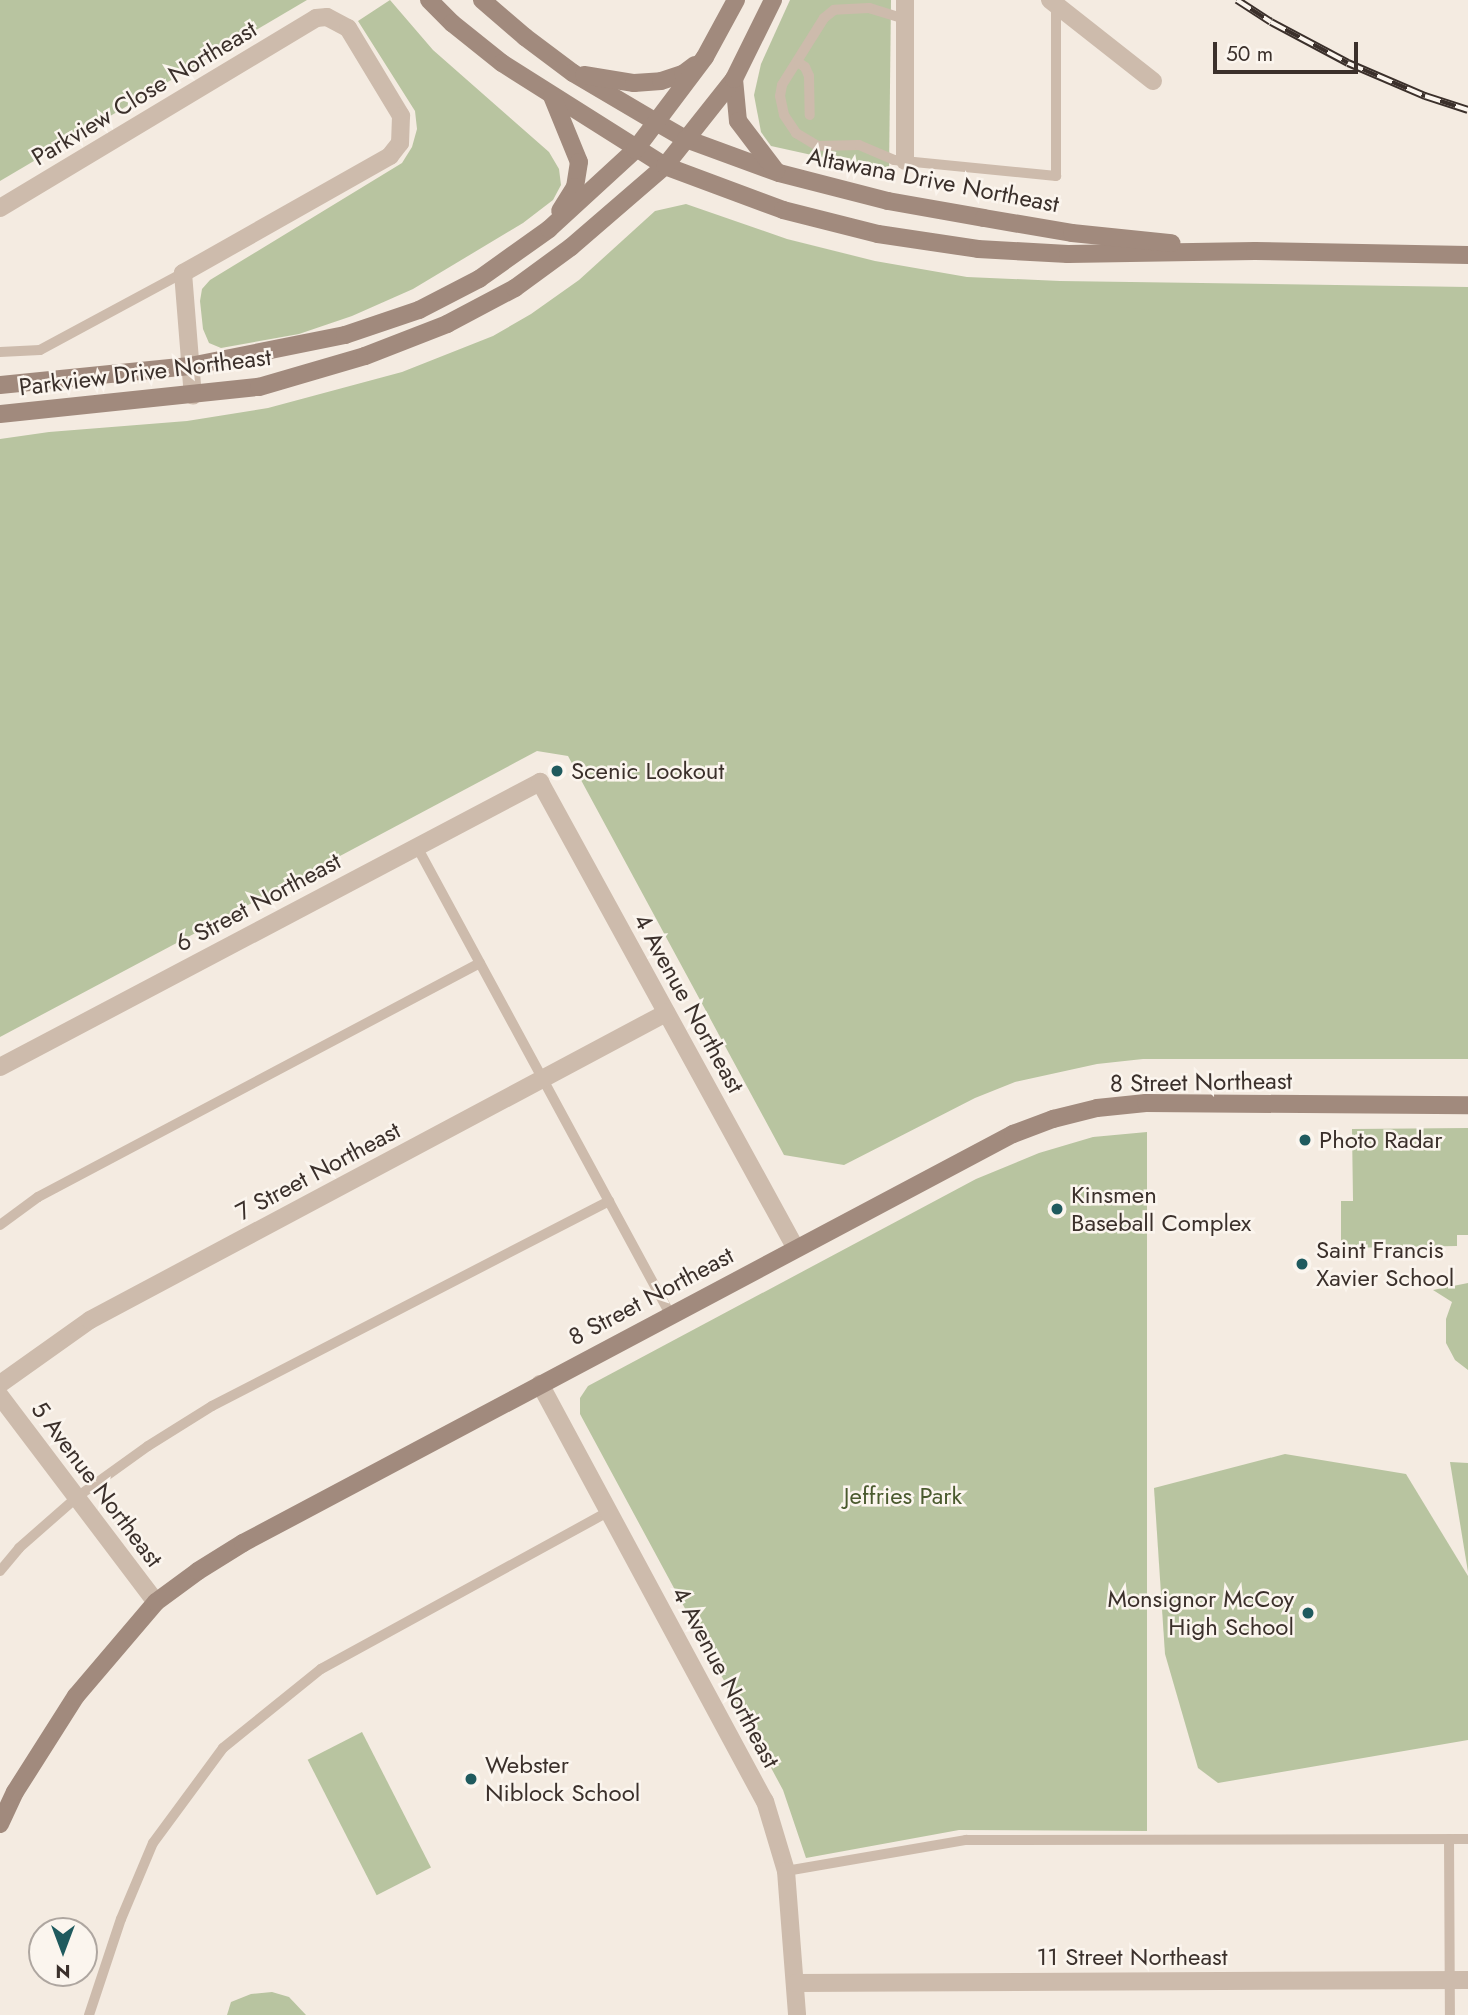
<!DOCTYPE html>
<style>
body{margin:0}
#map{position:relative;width:1468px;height:2015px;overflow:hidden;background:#f4ebe1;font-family:Jost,sans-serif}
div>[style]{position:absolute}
.green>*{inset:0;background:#b8c4a0;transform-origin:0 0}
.lane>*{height:10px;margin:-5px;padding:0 5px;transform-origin:5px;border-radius:5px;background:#cdbbac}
.street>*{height:18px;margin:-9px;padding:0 9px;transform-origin:9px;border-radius:9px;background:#cdbbac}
.secondary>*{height:18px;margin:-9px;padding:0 9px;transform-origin:9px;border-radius:9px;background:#a18a7d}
.rail>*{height:8px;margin-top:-4px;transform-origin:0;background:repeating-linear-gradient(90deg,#fbf5ee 0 16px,#3b302b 0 32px);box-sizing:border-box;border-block:2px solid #3b302b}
.dots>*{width:19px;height:19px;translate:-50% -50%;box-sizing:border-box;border:4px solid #fbf5ee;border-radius:50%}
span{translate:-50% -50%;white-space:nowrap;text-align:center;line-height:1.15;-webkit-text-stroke:5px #fbf5ee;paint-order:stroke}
.street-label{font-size:24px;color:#3b302b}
.poi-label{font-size:24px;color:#3b302b}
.left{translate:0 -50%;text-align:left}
.right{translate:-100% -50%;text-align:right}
.park-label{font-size:24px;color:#4a5a2e}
.north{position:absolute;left:28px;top:1917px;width:70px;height:70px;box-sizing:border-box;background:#fbf5ee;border:2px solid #aea6a0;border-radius:50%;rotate:180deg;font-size:19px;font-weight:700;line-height:28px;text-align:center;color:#3b302b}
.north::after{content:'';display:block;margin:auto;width:24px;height:32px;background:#1f5a5e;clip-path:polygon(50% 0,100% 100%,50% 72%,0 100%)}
.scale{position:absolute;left:1213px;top:42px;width:145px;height:32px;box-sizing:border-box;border:4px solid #3b302b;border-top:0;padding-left:9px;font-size:21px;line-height:24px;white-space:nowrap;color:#3b302b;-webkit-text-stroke:5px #fbf5ee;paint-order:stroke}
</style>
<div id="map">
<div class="green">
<div style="clip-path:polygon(0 0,307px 0,0 181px)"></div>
<div style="clip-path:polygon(390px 0,433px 50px,549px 152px,559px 169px,561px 185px,553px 200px,523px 223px,413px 289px,352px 316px,299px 334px,221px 348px,209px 343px,203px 329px,200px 301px,202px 289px,210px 280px,402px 163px,412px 147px,417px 129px,415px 111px,358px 21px)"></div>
<div style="clip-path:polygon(790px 0,891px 0,889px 172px,771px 146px,761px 132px,754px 95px,761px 64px)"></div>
<div style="clip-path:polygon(686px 204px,787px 239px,875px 261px,967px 277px,1060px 281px,1468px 287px,1468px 1059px,1143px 1059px,1097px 1064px,1015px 1082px,975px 1098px,844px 1165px,784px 1155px,568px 756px,537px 751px,0 1037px,0 439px,49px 432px,187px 421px,268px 408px,402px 372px,493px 336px,531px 314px,579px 280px,655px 211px)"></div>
<div style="clip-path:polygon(1468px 1128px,1468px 1235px,1457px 1235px,1457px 1246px,1341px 1248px,1341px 1201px,1353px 1201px,1352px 1129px)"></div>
<div style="clip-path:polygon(1147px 1132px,1147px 1831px,959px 1830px,806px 1858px,783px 1790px,580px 1414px,580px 1398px,588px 1386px,976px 1179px,1039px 1153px,1093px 1137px)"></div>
<div style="clip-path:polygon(1468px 1283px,1468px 1370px,1455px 1360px,1446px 1343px,1446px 1319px,1452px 1302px,1433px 1290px)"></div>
<div style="clip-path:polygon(1285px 1454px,1406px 1474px,1468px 1576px,1468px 1740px,1218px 1783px,1198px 1768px,1165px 1654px,1154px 1488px)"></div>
<div style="clip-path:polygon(1450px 1462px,1468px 1463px,1468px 1572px)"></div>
<div style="left:362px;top:1732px;width:152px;height:61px;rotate:63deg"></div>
<div style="clip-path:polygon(272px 1992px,289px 1997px,306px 2015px,227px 2015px,231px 2002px,251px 1994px)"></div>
</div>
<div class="lane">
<div style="left:905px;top:19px;width:38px;rotate:-163deg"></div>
<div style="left:869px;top:8px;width:35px;rotate:177deg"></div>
<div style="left:834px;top:10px;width:13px;rotate:141deg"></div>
<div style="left:824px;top:18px;width:79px;rotate:122.1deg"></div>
<div style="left:782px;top:85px;width:11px;rotate:100deg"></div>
<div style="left:780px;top:96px;width:19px;rotate:78deg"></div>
<div style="left:784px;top:115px;width:22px;rotate:56deg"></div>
<div style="left:796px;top:133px;width:26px;rotate:31deg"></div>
<div style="left:818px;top:146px;width:41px;rotate:-1.4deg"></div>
<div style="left:859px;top:145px;width:38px;rotate:23deg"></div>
<div style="left:894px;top:160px;width:163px;rotate:5.6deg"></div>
<div style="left:1056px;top:176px;width:170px;rotate:-90deg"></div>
<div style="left:799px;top:63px;width:7px;rotate:34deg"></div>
<div style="left:805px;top:67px;width:10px;rotate:66deg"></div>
<div style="left:809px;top:76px;width:39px;rotate:89deg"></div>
<div style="left:0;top:352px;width:40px;rotate:-2.9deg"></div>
<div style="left:40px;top:350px;width:162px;rotate:-28.3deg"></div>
<div style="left:416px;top:845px;width:533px;rotate:61.56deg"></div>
<div style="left:0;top:1225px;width:47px;rotate:-36.4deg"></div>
<div style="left:38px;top:1197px;width:500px;rotate:-27.9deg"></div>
<div style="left:0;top:1571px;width:30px;rotate:-50deg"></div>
<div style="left:19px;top:1548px;width:77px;rotate:-41.3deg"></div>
<div style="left:77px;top:1497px;width:87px;rotate:-35.7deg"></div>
<div style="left:148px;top:1446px;width:75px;rotate:-32deg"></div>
<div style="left:212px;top:1406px;width:447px;rotate:-27.3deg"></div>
<div style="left:1449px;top:1839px;width:176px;rotate:89.7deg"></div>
<div style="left:786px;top:1871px;width:183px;rotate:-9.8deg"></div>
<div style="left:966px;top:1840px;width:502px;rotate:-0.11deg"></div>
<div style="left:89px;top:2015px;width:101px;rotate:-71.6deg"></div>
<div style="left:121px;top:1919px;width:82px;rotate:-67.2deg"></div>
<div style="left:153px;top:1843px;width:118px;rotate:-53.6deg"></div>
<div style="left:223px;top:1748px;width:126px;rotate:-38.9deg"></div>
<div style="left:321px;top:1669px;width:328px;rotate:-28.7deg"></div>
</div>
<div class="street">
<div style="left:905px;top:0;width:161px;rotate:90deg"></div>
<div style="left:1050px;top:0;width:131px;rotate:38.2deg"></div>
<div style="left:0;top:208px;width:369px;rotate:-31deg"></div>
<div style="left:316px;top:18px;width:11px;rotate:-5deg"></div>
<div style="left:327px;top:17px;width:24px;rotate:28deg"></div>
<div style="left:348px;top:28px;width:103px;rotate:58.9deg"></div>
<div style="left:401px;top:116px;width:27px;rotate:92deg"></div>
<div style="left:400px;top:143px;width:16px;rotate:128deg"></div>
<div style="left:390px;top:156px;width:238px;rotate:150.5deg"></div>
<div style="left:183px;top:273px;width:123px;rotate:85.4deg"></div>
<div style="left:0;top:1067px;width:611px;rotate:-27.82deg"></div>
<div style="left:540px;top:782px;width:530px;rotate:61.26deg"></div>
<div style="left:0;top:1384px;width:110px;rotate:-35.4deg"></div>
<div style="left:90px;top:1320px;width:653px;rotate:-28.06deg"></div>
<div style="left:540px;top:1384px;width:474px;rotate:61.7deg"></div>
<div style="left:765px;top:1801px;width:73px;rotate:73.3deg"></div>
<div style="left:786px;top:1871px;width:144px;rotate:85.6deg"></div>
<div style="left:0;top:1396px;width:258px;rotate:52.9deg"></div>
<div style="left:796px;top:1983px;width:672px;rotate:-0.26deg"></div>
</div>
<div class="secondary">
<div style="left:429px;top:0;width:33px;rotate:45deg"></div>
<div style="left:452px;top:23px;width:64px;rotate:38.7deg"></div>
<div style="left:502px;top:63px;width:193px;rotate:32.3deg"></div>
<div style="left:665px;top:166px;width:126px;rotate:20.4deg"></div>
<div style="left:783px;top:210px;width:98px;rotate:14.2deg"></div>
<div style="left:878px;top:234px;width:101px;rotate:8.5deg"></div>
<div style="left:978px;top:249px;width:90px;rotate:3.2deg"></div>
<div style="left:1068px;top:254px;width:187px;rotate:-0.9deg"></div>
<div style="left:1255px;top:251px;width:213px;rotate:1.1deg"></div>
<div style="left:482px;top:0;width:57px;rotate:40.7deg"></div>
<div style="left:525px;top:37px;width:60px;rotate:36.9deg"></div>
<div style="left:573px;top:73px;width:96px;rotate:30.6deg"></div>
<div style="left:656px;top:122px;width:34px;rotate:30deg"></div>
<div style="left:686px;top:139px;width:99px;rotate:20.1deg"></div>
<div style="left:779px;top:173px;width:113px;rotate:14.4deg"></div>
<div style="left:888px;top:201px;width:97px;rotate:10deg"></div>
<div style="left:984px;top:218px;width:89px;rotate:9.7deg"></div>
<div style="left:1072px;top:233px;width:100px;rotate:5.8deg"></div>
<div style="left:584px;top:75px;width:51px;rotate:9.1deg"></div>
<div style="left:634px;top:83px;width:27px;rotate:-4deg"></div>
<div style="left:661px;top:81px;width:23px;rotate:-18deg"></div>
<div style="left:683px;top:74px;width:15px;rotate:-37deg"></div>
<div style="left:734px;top:79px;width:42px;rotate:84.6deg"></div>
<div style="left:738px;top:121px;width:63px;rotate:52.8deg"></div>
<div style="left:552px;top:96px;width:71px;rotate:67.8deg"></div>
<div style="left:579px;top:162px;width:25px;rotate:99deg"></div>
<div style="left:575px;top:187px;width:28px;rotate:122deg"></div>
<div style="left:0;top:385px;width:191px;rotate:-5.7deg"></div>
<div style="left:190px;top:366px;width:158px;rotate:-11.3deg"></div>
<div style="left:345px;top:335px;width:78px;rotate:-18.7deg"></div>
<div style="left:419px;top:310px;width:68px;rotate:-27.3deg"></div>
<div style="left:479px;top:279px;width:86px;rotate:-35.5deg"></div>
<div style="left:549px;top:229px;width:117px;rotate:-42.6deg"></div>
<div style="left:635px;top:150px;width:116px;rotate:-53deg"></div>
<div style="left:705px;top:57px;width:65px;rotate:-61.5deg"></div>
<div style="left:0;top:414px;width:260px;rotate:-6deg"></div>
<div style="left:259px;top:387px;width:110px;rotate:-16.3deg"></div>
<div style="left:365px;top:356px;width:88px;rotate:-21.3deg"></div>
<div style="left:447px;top:324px;width:77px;rotate:-27.9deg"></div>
<div style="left:515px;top:288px;width:69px;rotate:-36.2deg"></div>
<div style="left:571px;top:247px;width:124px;rotate:-40.8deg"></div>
<div style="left:665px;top:166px;width:111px;rotate:-51.6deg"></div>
<div style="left:734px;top:79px;width:88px;rotate:-63.7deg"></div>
<div style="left:0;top:1824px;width:35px;rotate:-65deg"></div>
<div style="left:15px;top:1792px;width:114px;rotate:-57.6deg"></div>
<div style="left:76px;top:1696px;width:123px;rotate:-49.6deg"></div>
<div style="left:156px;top:1602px;width:52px;rotate:-36.4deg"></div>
<div style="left:198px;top:1571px;width:53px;rotate:-31.9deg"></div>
<div style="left:243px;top:1543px;width:872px;rotate:-27.98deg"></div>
<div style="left:1013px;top:1134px;width:43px;rotate:-20.6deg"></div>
<div style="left:1053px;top:1119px;width:45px;rotate:-14deg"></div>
<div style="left:1097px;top:1108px;width:49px;rotate:-5.8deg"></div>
<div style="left:1146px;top:1103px;width:322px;rotate:0.4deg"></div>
</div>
<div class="rail">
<div style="left:1237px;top:0;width:40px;rotate:32.9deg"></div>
<div style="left:1271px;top:22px;width:87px;rotate:28deg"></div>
<div style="left:1348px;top:63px;width:84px;rotate:23.2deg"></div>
<div style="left:1425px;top:96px;width:45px;rotate:18deg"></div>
</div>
<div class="dots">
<div style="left:557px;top:771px;background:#1f5a5e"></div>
<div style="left:1305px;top:1140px;background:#1f5a5e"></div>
<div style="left:1057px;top:1209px;background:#1f5a5e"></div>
<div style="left:1302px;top:1264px;background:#1f5a5e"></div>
<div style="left:1308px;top:1613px;background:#1f5a5e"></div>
<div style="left:471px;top:1779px;background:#1f5a5e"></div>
</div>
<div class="street-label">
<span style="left:144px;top:93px;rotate:-31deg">Parkview Close Northeast</span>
<span style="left:933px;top:180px;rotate:11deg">Altawana Drive Northeast</span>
<span style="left:145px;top:372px;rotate:-7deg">Parkview Drive Northeast</span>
<span style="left:258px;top:902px;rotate:-28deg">6 Street Northeast</span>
<span style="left:689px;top:1003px;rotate:61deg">4 Avenue Northeast</span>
<span style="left:1201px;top:1082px;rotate:-1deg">8 Street Northeast</span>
<span style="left:318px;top:1171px;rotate:-28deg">7 Street Northeast</span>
<span style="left:651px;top:1296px;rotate:-28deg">8 Street Northeast</span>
<span style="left:97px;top:1484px;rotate:53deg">5 Avenue Northeast</span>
<span style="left:726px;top:1677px;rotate:62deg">4 Avenue Northeast</span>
<span style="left:1132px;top:1957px">11 Street Northeast</span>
</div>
<div class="poi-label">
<span class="left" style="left:571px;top:771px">Scenic Lookout</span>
<span class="left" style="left:1319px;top:1140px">Photo Radar</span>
<span class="left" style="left:1071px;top:1209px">Kinsmen<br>Baseball Complex</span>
<span class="left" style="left:1316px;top:1264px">Saint Francis<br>Xavier School</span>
<span class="right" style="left:1294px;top:1613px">Monsignor McCoy<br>High School</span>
<span class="left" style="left:485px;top:1779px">Webster<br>Niblock School</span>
</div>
<div class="park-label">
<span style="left:903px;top:1496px">Jeffries Park</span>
</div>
<div class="north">N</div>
<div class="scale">50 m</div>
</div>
